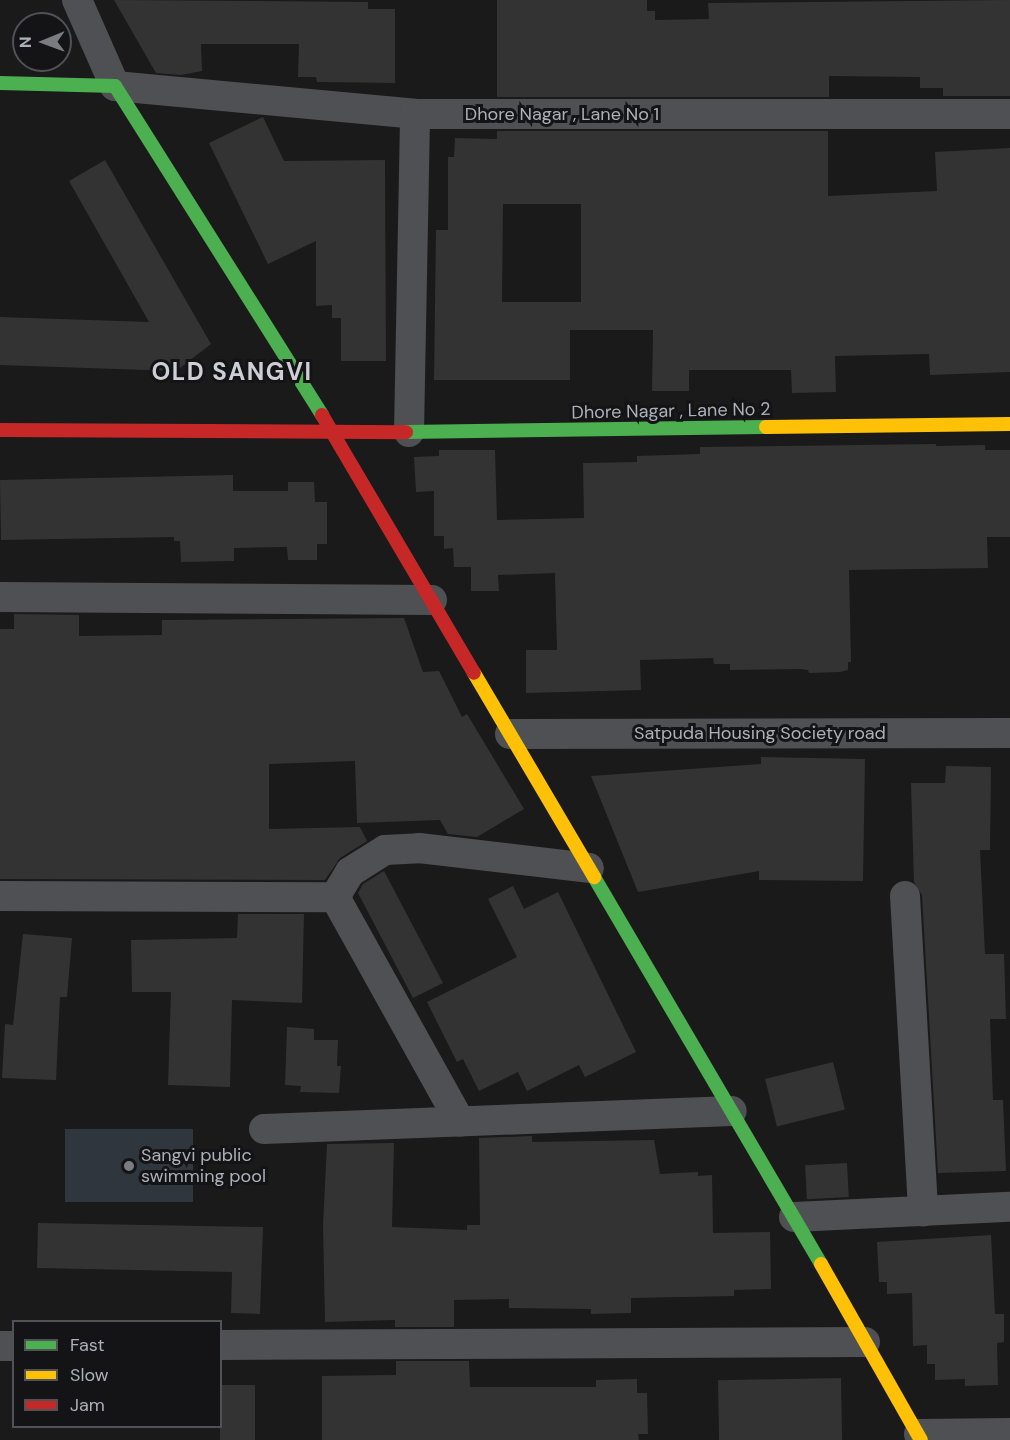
<!DOCTYPE html>
<style>
body{margin:0}
#map{position:relative;width:1010px;height:1440px;overflow:hidden;background:#1a1a1a;font-family:"DM Sans",sans-serif}
div>[style]{position:absolute}
.water>*{inset:0;background:#30363d;transform-origin:0 0}
.building>*{inset:0;background:#333334;transform-origin:0 0}
.street>*{height:30px;margin:-15px;padding:0 15px;transform-origin:15px;border-radius:15px;background:#4f5053}
.fast>*{height:14px;margin:-7px;padding:0 7px;transform-origin:7px;border-radius:7px;background:#4caf50}
.slow>*{height:14px;margin:-7px;padding:0 7px;transform-origin:7px;border-radius:7px;background:#ffc107}
.jam>*{height:14px;margin:-7px;padding:0 7px;transform-origin:7px;border-radius:7px;background:#c62828}
.dots>*{width:16px;height:16px;translate:-50% -50%;box-sizing:border-box;border:3px solid #141416;border-radius:50%}
span{translate:-50% -50%;white-space:nowrap;text-align:center;line-height:1.15;-webkit-text-stroke:6px #141416;paint-order:stroke}
.street-label{font-size:18px;color:#adb0b9}
.poi-label{font-size:18px;color:#adb0b9}
.left{translate:0 -50%;text-align:left}
.district-label{font-size:24px;color:#cecfd6;font-weight:700;letter-spacing:1.5px}
.legend{position:absolute;left:12px;top:1320px;width:210px;height:108px;box-sizing:border-box;background:#141416;border:2px solid #515257;margin:0;padding:8px 10px;list-style:none;font-size:18px;color:#adb0b9}
.legend li{display:flex;align-items:center;gap:12px;height:30px}
.legend b{width:30px;border:2px solid #515257}
.north{position:absolute;left:12px;top:12px;width:60px;height:60px;box-sizing:border-box;background:#141416;border:2px solid #515257;border-radius:50%;rotate:269deg;font-size:16px;font-weight:700;line-height:24px;text-align:center;color:#adb0b9}
.north::after{content:'';display:block;margin:auto;width:21px;height:27px;background:#7a7c81;clip-path:polygon(50% 0,100% 100%,50% 72%,0 100%)}
</style>
<div id="map">
<div class="water">
<div style="left:65px;top:1129px;width:128px;height:73px"></div>
</div>
<div class="building">
<div style="clip-path:polygon(114px 0,368px 2px,368px 9px,395px 9px,395px 83px,317px 82px,316px 77px,298px 77px,299px 44px,201px 44px,202px 71px,181px 75px,156px 73px)"></div>
<div style="clip-path:polygon(497px 0,647px 0,647px 11px,655px 11px,655px 20px,709px 19px,708px 3px,1010px 0,1010px 96px,943px 96px,943px 88px,920px 88px,920px 77px,829px 76px,829px 97px,497px 97px)"></div>
<div style="clip-path:polygon(263px 117px,284px 161px,385px 160px,386px 361px,341px 361px,341px 318px,332px 318px,332px 305px,316px 306px,316px 241px,268px 264px,209px 143px)"></div>
<div style="clip-path:polygon(evenodd,497px 131px,828px 131px,828px 196px,937px 191px,935px 152px,1010px 148px,1010px 372px,930px 375px,929px 354px,835px 356px,836px 392px,792px 393px,791px 370px,689px 370px,689px 391px,652px 391px,653px 330px,570px 330px,570px 380px,434px 380px,436px 230px,448px 230px,448px 157px,454px 157px,455px 138px,497px 139px,497px 131px,503px 204px,581px 204px,581px 302px,502px 302px,503px 204px)"></div>
<div style="clip-path:polygon(105px 160px,211px 344px,176px 371px,0 365px,0 317px,149px 322px,69px 181px)"></div>
<div style="clip-path:polygon(936px 444px,936px 446px,985px 445px,985px 450px,1010px 450px,1010px 537px,987px 537px,988px 568px,849px 570px,851px 662px,848px 662px,848px 670px,840px 672px,809px 673px,808px 670px,801px 669px,730px 670px,730px 664px,714px 664px,713px 658px,640px 660px,641px 690px,526px 693px,526px 650px,557px 650px,555px 573px,498px 575px,499px 591px,471px 591px,471px 567px,454px 567px,453px 548px,444px 549px,444px 536px,434px 536px,434px 491px,416px 492px,414px 457px,439px 456px,439px 450px,495px 450px,497px 520px,584px 518px,583px 463px,637px 462px,637px 456px,700px 454px,700px 447px)"></div>
<div style="clip-path:polygon(233px 475px,233px 491px,288px 491px,288px 482px,314px 482px,315px 502px,327px 502px,327px 544px,317px 544px,317px 560px,288px 560px,287px 547px,234px 548px,234px 561px,181px 562px,180px 541px,174px 541px,174px 537px,1px 540px,0 480px)"></div>
<div style="clip-path:polygon(14px 614px,79px 615px,79px 636px,162px 635px,162px 620px,404px 618px,423px 672px,439px 671px,462px 717px,467px 714px,524px 809px,477px 837px,448px 834px,440px 820px,357px 823px,355px 761px,269px 764px,269px 829px,360px 827px,367px 841px,340px 858px,325px 880px,0 879px,0 629px,14px 629px)"></div>
<div style="clip-path:polygon(761px 757px,865px 759px,863px 881px,759px 880px,759px 871px,638px 892px,591px 776px,761px 764px)"></div>
<div style="clip-path:polygon(946px 766px,991px 767px,990px 850px,980px 850px,985px 954px,1004px 954px,1006px 1019px,990px 1019px,993px 1100px,1003px 1100px,1006px 1171px,938px 1173px,922px 895px,914px 882px,911px 783px,945px 783px)"></div>
<div style="clip-path:polygon(384px 871px,443px 983px,413px 998px,358px 893px,363px 884px)"></div>
<div style="clip-path:polygon(513px 886px,524px 909px,558px 892px,636px 1052px,585px 1077px,579px 1065px,527px 1091px,518px 1072px,479px 1091px,463px 1059px,457px 1062px,427px 1002px,517px 957px,488px 899px)"></div>
<div style="clip-path:polygon(238px 914px,304px 914px,302px 1003px,232px 1000px,230px 1087px,168px 1085px,171px 992px,132px 992px,131px 940px,237px 938px)"></div>
<div style="clip-path:polygon(23px 934px,72px 938px,67px 997px,60px 997px,56px 1080px,2px 1078px,5px 1024px,13px 1025px)"></div>
<div style="clip-path:polygon(287px 1027px,314px 1029px,314px 1040px,338px 1040px,337px 1066px,341px 1066px,339px 1093px,300px 1092px,301px 1086px,285px 1085px)"></div>
<div style="left:833px;top:1062px;width:49px;height:70px;rotate:76deg"></div>
<div style="clip-path:polygon(532px 1136px,532px 1142px,654px 1140px,660px 1174px,698px 1172px,698px 1176px,712px 1175px,713px 1233px,770px 1232px,771px 1289px,734px 1290px,734px 1296px,631px 1298px,631px 1313px,591px 1314px,591px 1309px,509px 1308px,509px 1299px,454px 1300px,454px 1327px,395px 1327px,395px 1320px,325px 1322px,323px 1225px,327px 1144px,394px 1143px,392px 1227px,467px 1230px,467px 1225px,480px 1225px,479px 1138px)"></div>
<div style="left:847px;top:1163px;width:34px;height:42px;rotate:87deg"></div>
<div style="clip-path:polygon(38px 1223px,263px 1227px,260px 1314px,231px 1313px,232px 1272px,37px 1268px)"></div>
<div style="clip-path:polygon(991px 1235px,995px 1314px,1004px 1314px,1004px 1342px,997px 1343px,998px 1385px,965px 1386px,965px 1379px,935px 1380px,935px 1364px,927px 1364px,927px 1345px,913px 1346px,912px 1293px,887px 1294px,887px 1282px,879px 1282px,877px 1242px)"></div>
<div style="clip-path:polygon(396px 1361px,469px 1361px,470px 1387px,596px 1387px,596px 1380px,637px 1379px,637px 1393px,647px 1393px,648px 1434px,638px 1434px,639px 1440px,322px 1440px,322px 1376px,396px 1375px)"></div>
<div style="left:841px;top:1378px;width:62px;height:123px;rotate:89deg"></div>
<div style="left:220px;top:1385px;width:35px;height:55px"></div>
</div>
<div class="street">
<div style="left:77px;top:0;width:94px;rotate:66.2deg"></div>
<div style="left:115px;top:86px;width:301px;rotate:5.3deg"></div>
<div style="left:415px;top:114px;width:595px"></div>
<div style="left:409px;top:432px;width:318px;rotate:-88.9deg"></div>
<div style="left:0;top:597px;width:432px;rotate:0.4deg"></div>
<div style="left:510px;top:734px;width:500px;rotate:-0.11deg"></div>
<div style="left:0;top:896px;width:335px;rotate:0.2deg"></div>
<div style="left:905px;top:896px;width:316px;rotate:86.7deg"></div>
<div style="left:335px;top:897px;width:29px;rotate:-59deg"></div>
<div style="left:350px;top:872px;width:41px;rotate:-32.2deg"></div>
<div style="left:385px;top:850px;width:34px;rotate:-3deg"></div>
<div style="left:419px;top:848px;width:171px;rotate:6.7deg"></div>
<div style="left:335px;top:897px;width:257px;rotate:60.9deg"></div>
<div style="left:264px;top:1129px;width:468px;rotate:-2.2deg"></div>
<div style="left:794px;top:1217px;width:216px;rotate:-2.7deg"></div>
<div style="left:220px;top:1345px;width:645px;rotate:-0.27deg"></div>
<div style="left:0;top:1346px;width:14px"></div>
<div style="left:919px;top:1434px;width:91px;rotate:-0.6deg"></div>
</div>
<div class="fast">
<div style="left:0;top:83px;width:115px;rotate:1.5deg"></div>
<div style="left:115px;top:86px;width:389px;rotate:57.8deg"></div>
<div style="left:406px;top:432px;width:360px;rotate:-0.8deg"></div>
<div style="left:594px;top:877px;width:449px;rotate:59.6deg"></div>
</div>
<div class="slow">
<div style="left:766px;top:427px;width:244px;rotate:-0.7deg"></div>
<div style="left:474px;top:673px;width:237px;rotate:59.5deg"></div>
<div style="left:821px;top:1264px;width:202px;rotate:60.4deg"></div>
</div>
<div class="jam">
<div style="left:322px;top:415px;width:299px;rotate:59.5deg"></div>
<div style="left:0;top:430px;width:406px;rotate:0.3deg"></div>
</div>
<div class="dots">
<div style="left:129px;top:1166px;background:#7a7c81"></div>
</div>
<div class="street-label">
<span style="left:562px;top:114px">Dhore Nagar , Lane No 1</span>
<span style="left:671px;top:411px;rotate:-1deg">Dhore Nagar , Lane No 2</span>
<span style="left:760px;top:733px">Satpuda Housing Society road</span>
</div>
<div class="poi-label">
<span class="left" style="left:141px;top:1166px">Sangvi public<br>swimming pool</span>
</div>
<div class="district-label">
<span style="left:232px;top:372px">OLD SANGVI</span>
</div>
<ul class="legend">
<li><b style="height:8px;background:#4caf50"></b>Fast</li>
<li><b style="height:8px;background:#ffc107"></b>Slow</li>
<li><b style="height:8px;background:#c62828"></b>Jam</li>
</ul>
<div class="north">N</div>
</div>
